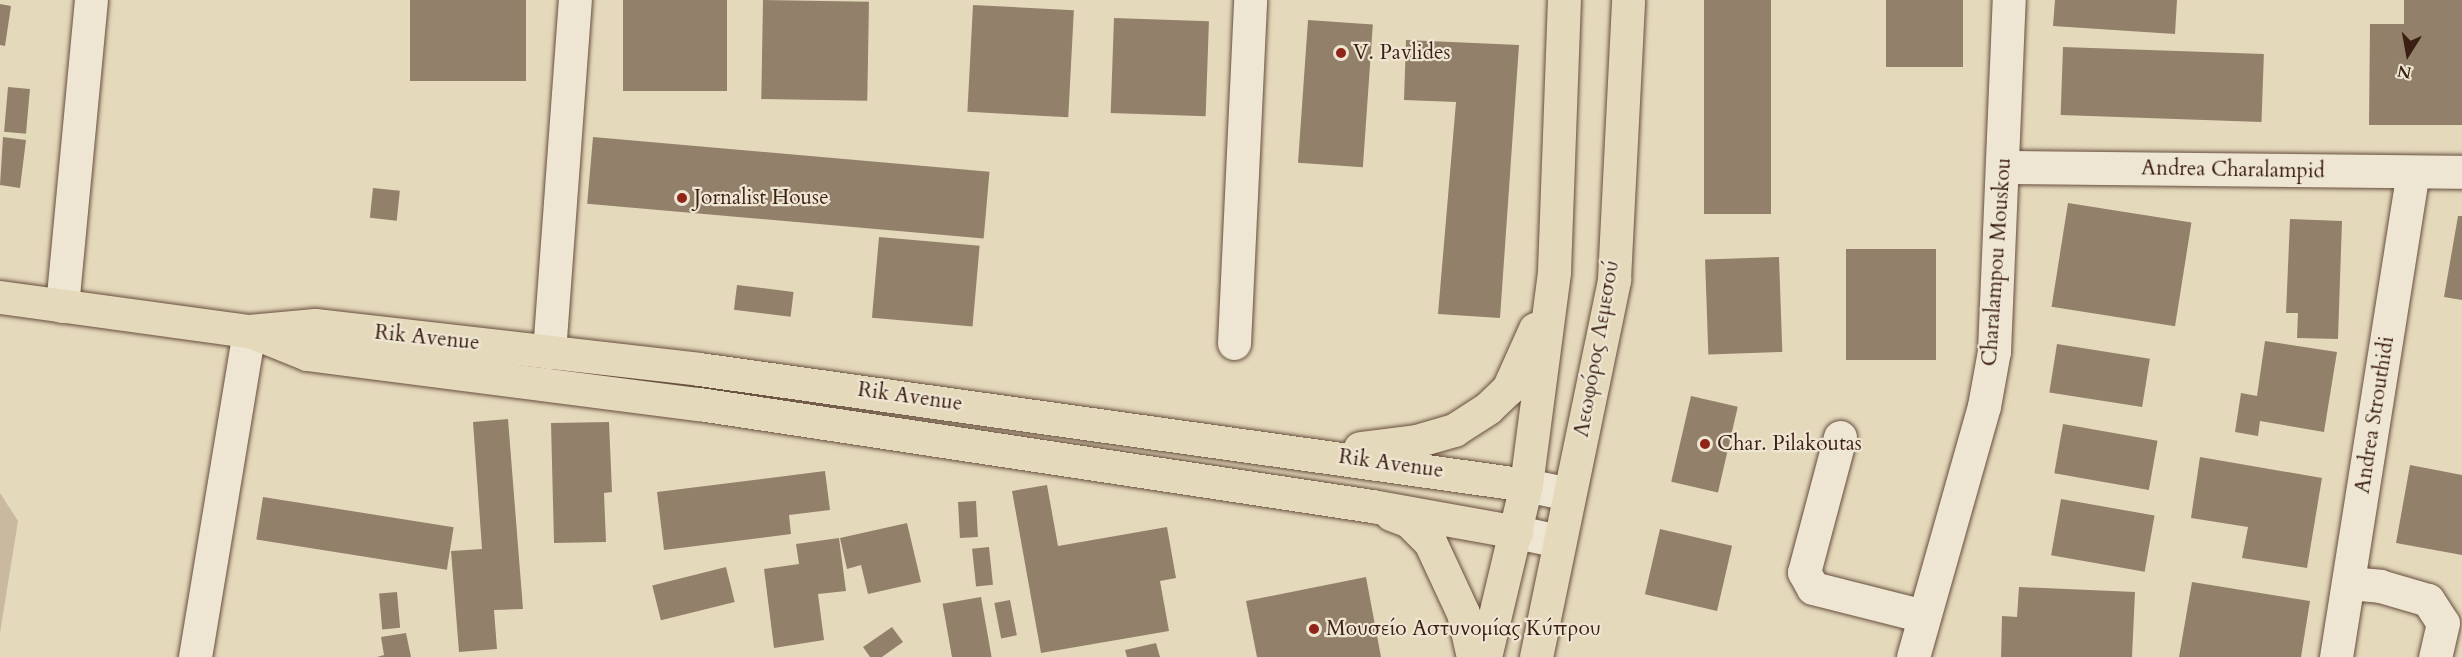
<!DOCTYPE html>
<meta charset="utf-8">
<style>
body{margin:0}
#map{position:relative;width:2462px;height:657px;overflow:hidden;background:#e5d9bc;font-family:Cardo,serif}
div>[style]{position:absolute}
.green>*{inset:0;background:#c8b99f}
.building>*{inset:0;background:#93806b;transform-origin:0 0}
.roads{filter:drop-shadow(0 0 2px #664e3d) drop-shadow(0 0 2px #664e3d)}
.minor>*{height:33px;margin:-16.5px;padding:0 16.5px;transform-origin:16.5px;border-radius:16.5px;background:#eee6d3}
.major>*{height:33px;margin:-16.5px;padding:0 16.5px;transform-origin:16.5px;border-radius:16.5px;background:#e5d9bc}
.dots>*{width:16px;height:16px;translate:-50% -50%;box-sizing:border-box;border:3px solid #eee6d3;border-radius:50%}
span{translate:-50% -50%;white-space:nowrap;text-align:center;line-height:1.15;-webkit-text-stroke:4.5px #eee6d3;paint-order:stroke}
.poi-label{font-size:21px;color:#3b1f13}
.left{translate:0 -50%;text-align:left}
.street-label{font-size:21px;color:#3b1f13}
.north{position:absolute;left:2378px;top:24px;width:60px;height:60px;-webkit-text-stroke:4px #eee6d3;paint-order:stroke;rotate:191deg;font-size:16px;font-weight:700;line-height:24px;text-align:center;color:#3b1f13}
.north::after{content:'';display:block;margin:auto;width:21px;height:27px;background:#3b1f13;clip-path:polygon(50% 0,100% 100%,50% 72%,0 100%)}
</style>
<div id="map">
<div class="green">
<div style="clip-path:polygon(0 493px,18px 521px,0 633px)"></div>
</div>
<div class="building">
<div style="left:410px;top:0;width:116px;height:81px"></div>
<div style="left:623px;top:0;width:104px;height:91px"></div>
<div style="left:763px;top:0;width:106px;height:99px;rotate:1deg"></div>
<div style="left:1704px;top:0;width:67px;height:214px"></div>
<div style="left:1886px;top:0;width:77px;height:67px"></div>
<div style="clip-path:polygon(2055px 0,2177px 0,2175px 34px,2053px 26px)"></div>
<div style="clip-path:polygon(2404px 0,2462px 0,2462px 125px,2369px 125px,2370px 24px,2404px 24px)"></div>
<div style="clip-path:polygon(0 4px,11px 6px,5px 46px,0 45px)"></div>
<div style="left:973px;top:5px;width:101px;height:107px;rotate:3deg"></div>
<div style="left:1114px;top:18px;width:95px;height:95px;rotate:2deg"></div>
<div style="left:1308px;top:20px;width:65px;height:143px;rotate:4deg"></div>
<div style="clip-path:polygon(1406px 40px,1519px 45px,1500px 318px,1438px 314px,1456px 102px,1404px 100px)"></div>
<div style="left:2063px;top:47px;width:201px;height:68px;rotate:2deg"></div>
<div style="left:8px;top:87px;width:22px;height:45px;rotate:5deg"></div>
<div style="clip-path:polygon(3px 137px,26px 140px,20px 188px,0 185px)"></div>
<div style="left:593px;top:137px;width:398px;height:67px;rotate:5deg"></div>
<div style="left:373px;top:188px;width:27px;height:30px;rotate:6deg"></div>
<div style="left:2068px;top:203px;width:125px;height:105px;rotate:9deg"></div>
<div style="clip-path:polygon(2458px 216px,2462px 216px,2462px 300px,2444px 297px)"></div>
<div style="clip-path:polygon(2290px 219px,2342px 221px,2338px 339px,2297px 338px,2298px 313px,2286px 313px)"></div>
<div style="left:879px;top:237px;width:101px;height:81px;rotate:5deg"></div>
<div style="left:1846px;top:249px;width:90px;height:111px"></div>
<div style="left:1779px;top:257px;width:95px;height:74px;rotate:88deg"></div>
<div style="left:737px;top:285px;width:57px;height:25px;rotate:7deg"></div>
<div style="clip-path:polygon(2265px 341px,2337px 352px,2324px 432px,2260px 421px,2258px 436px,2235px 432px,2241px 393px,2257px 396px)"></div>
<div style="left:2057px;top:344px;width:94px;height:49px;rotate:9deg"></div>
<div style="left:1691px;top:396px;width:48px;height:88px;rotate:13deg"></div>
<div style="clip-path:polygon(508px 419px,523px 609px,494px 610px,497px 649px,459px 652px,451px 551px,482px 549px,473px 422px)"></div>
<div style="clip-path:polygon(609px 422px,612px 492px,604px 493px,606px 542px,554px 543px,551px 423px)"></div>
<div style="left:2063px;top:424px;width:96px;height:50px;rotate:10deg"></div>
<div style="clip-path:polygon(2200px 457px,2322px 478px,2307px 568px,2242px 558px,2248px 527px,2191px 518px)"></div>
<div style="clip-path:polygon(2410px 465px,2462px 475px,2462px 555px,2396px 543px)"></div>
<div style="clip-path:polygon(825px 471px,830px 510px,789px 515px,791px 534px,664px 550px,657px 492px)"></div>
<div style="clip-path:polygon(1047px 485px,1058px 546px,1167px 527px,1176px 578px,1160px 581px,1169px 631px,1041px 653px,1012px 491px)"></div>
<div style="left:263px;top:497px;width:193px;height:43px;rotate:9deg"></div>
<div style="left:2061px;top:499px;width:95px;height:57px;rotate:10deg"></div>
<div style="left:976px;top:501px;width:36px;height:18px;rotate:87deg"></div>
<div style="clip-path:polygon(907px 523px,921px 582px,868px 594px,861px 565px,847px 569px,840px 538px)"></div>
<div style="left:1660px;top:529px;width:74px;height:67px;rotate:13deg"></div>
<div style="clip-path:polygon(839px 538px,846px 591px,818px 594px,824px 640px,774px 648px,764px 569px,799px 564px,796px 544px)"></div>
<div style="left:989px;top:547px;width:38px;height:17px;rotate:84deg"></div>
<div style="left:726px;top:567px;width:36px;height:76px;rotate:76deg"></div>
<div style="clip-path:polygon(1366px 577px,1381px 657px,1257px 657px,1246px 601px)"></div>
<div style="clip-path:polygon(2192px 582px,2310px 601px,2301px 657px,2179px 657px)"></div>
<div style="clip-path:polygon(2019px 587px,2135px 592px,2132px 657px,2001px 657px,2002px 616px,2017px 617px)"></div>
<div style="left:397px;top:592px;width:36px;height:18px;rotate:85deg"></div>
<div style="left:981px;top:597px;width:61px;height:39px;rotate:80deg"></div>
<div style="left:1010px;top:600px;width:36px;height:16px;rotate:79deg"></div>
<div style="clip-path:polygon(892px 627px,903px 642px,882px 657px,870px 657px,863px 647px)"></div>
<div style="clip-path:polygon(406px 633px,411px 657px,377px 657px,384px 655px,381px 637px)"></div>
<div style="clip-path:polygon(1156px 643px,1160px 657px,1127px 657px,1125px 650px)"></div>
</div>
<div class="roads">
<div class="minor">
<div style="left:2003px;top:167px;width:459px;rotate:0.6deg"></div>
<div style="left:62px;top:306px;width:307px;rotate:-84.6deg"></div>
<div style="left:1234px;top:343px;width:343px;rotate:-87.3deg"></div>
<div style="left:549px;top:352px;width:353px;rotate:-85.8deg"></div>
<div style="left:1840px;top:437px;width:140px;rotate:104.9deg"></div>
<div style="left:1804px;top:572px;width:18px;rotate:61deg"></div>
<div style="left:1813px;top:588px;width:114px;rotate:14.2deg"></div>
<div style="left:1526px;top:485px;width:44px;rotate:11.8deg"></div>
<div style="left:1517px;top:532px;width:43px;rotate:12.1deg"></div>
<div style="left:2348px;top:583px;width:32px;rotate:5deg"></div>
<div style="left:2380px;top:586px;width:50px;rotate:16.3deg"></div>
<div style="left:2428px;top:600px;width:27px;rotate:57deg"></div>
<div style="left:2443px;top:623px;width:35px;rotate:103deg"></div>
<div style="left:195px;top:657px;width:330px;rotate:-80.6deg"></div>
<div style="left:1913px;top:657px;width:261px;rotate:-74.2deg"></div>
<div style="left:1984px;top:406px;width:56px;rotate:-79.7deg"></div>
<div style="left:1994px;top:351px;width:351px;rotate:-87.6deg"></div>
<div style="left:2336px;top:657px;width:490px;rotate:-81deg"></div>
</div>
<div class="major">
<div style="left:0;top:297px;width:251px;rotate:7.8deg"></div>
<div style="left:249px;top:331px;width:66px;rotate:-5.2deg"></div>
<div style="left:315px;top:325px;width:387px;rotate:6.5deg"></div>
<div style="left:699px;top:369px;width:835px;rotate:7.98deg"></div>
<div style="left:255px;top:333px;width:56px;rotate:22deg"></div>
<div style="left:307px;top:354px;width:395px;rotate:7.3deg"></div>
<div style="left:699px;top:404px;width:681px;rotate:8.62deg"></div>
<div style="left:1372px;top:506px;width:147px;rotate:10.2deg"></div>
<div style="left:1360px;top:448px;width:56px;rotate:-7.1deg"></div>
<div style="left:1416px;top:441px;width:40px;rotate:-16deg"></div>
<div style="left:1454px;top:430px;width:40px;rotate:-32.9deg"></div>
<div style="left:1488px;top:408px;width:28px;rotate:-44deg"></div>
<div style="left:1508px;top:389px;width:66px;rotate:-65.8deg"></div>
<div style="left:1391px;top:514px;width:19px;rotate:21deg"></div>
<div style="left:1409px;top:521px;width:30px;rotate:45deg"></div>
<div style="left:1430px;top:542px;width:78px;rotate:65.1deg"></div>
<div style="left:1463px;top:613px;width:45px;rotate:77.2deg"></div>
<div style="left:1485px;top:657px;width:177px;rotate:-76.6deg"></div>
<div style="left:1526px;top:485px;width:216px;rotate:-82.5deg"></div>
<div style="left:1554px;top:271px;width:271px;rotate:-87.9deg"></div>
<div style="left:1536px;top:657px;width:386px;rotate:-78.3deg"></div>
<div style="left:1614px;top:279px;width:279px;rotate:-87.1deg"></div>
</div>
</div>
<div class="dots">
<div style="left:1341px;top:53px;background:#8f2418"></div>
<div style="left:682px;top:198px;background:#8f2418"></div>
<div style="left:1705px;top:444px;background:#8f2418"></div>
<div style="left:1314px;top:629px;background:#8f2418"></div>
</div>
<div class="poi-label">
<span class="left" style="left:1353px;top:53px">V. Pavlides</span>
<span class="left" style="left:694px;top:198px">Jornalist House</span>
<span class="left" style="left:1717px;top:444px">Char. Pilakoutas</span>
<span class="left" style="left:1326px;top:629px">Μουσείο Αστυνομίας Κύπρου</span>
</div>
<div class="street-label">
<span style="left:2233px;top:170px;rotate:1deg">Andrea Charalampid</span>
<span style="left:1997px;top:262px;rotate:-86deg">Charalampou Mouskou</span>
<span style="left:427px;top:338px;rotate:6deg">Rik Avenue</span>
<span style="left:1597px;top:349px;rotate:-80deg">Λεωφόρος Λεμεσού</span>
<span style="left:910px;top:397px;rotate:8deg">Rik Avenue</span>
<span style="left:2375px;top:415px;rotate:-81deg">Andrea Strouthidi</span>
<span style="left:1391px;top:464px;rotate:8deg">Rik Avenue</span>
</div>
<div class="north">N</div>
</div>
